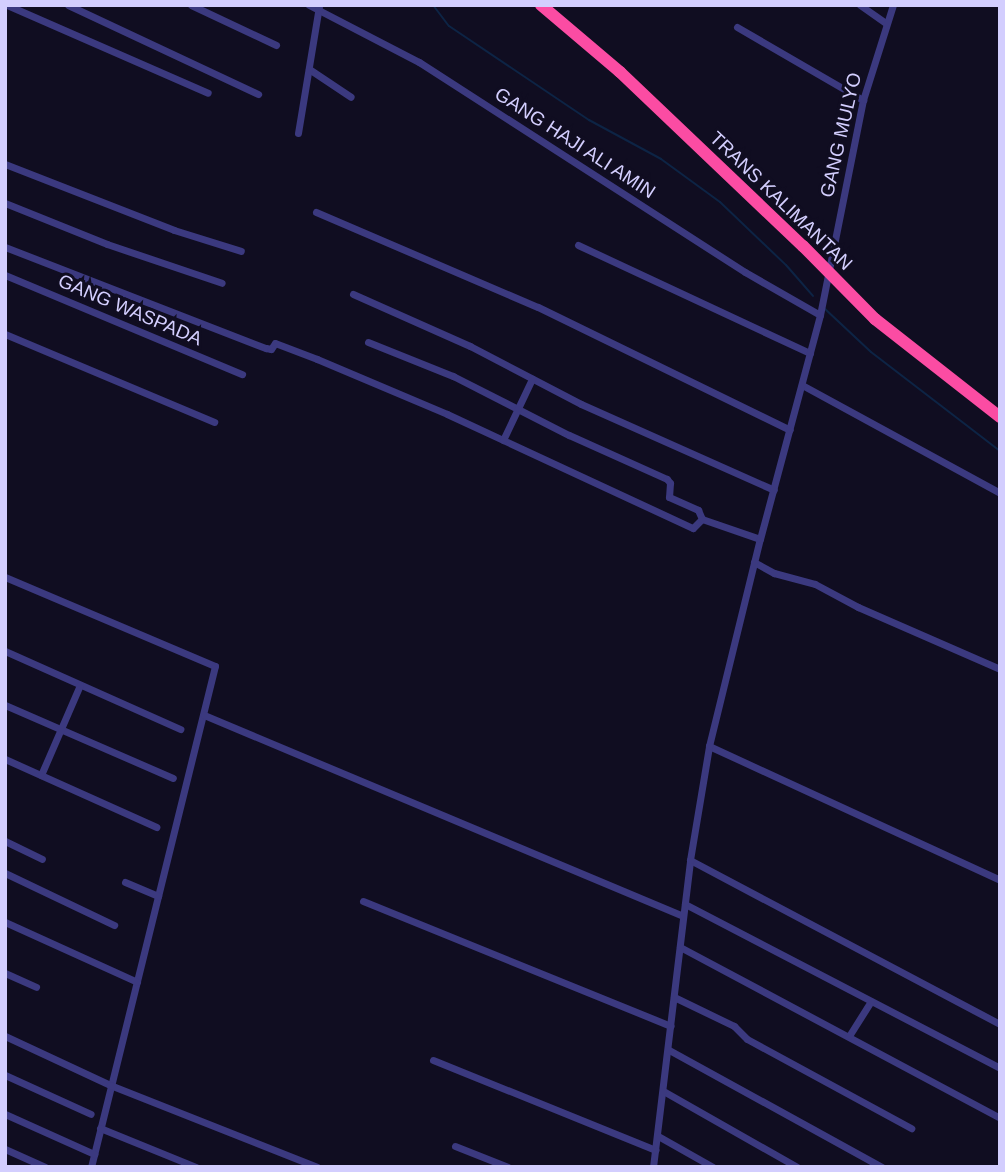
<!DOCTYPE html>
<style>
body{margin:0}
#map{position:relative;width:1005px;height:1172px;overflow:hidden;background:#100d21;font-family:Helvetica,sans-serif}
div>[style]{position:absolute}
.stream>*{height:2px;margin:-1px;padding:0 1px;transform-origin:1px;border-radius:1px;background:#0d2445}
.street>*{height:7px;margin:-3.5px;padding:0 3.5px;transform-origin:3.5px;border-radius:3.5px;background:#3b397f}
.highway>*{height:12px;margin:-6px;padding:0 6px;transform-origin:6px;border-radius:6px;background:#fb4ca3}
span{translate:-50% -50%;white-space:nowrap;text-align:center;line-height:1.15;-webkit-text-stroke:6px #100d21;paint-order:stroke}
.street-label{font-size:19px;color:#d3cefe}
.frame{position:absolute;inset:0;border:7px solid #d3cefe;pointer-events:none}
</style>
<div id="map">
<div class="stream">
<div style="left:433px;top:5px;width:26px;rotate:53deg"></div>
<div style="left:449px;top:26px;width:169px;rotate:33.9deg"></div>
<div style="left:589px;top:120px;width:82px;rotate:28.4deg"></div>
<div style="left:661px;top:159px;width:73px;rotate:36.1deg"></div>
<div style="left:720px;top:202px;width:91px;rotate:43.7deg"></div>
<div style="left:786px;top:265px;width:41px;rotate:48.9deg"></div>
<div style="left:824px;top:308px;width:64px;rotate:43.1deg"></div>
<div style="left:871px;top:352px;width:163px;rotate:37.5deg"></div>
</div>
<div class="street">
<div style="left:7px;top:5px;width:219px;rotate:23.6deg"></div>
<div style="left:68px;top:5px;width:210px;rotate:25.1deg"></div>
<div style="left:191px;top:5px;width:94px;rotate:25.2deg"></div>
<div style="left:309px;top:5px;width:124px;rotate:27.4deg"></div>
<div style="left:419px;top:62px;width:388px;rotate:32.8deg"></div>
<div style="left:745px;top:272px;width:86px;rotate:29.8deg"></div>
<div style="left:860px;top:5px;width:32px;rotate:35deg"></div>
<div style="left:737px;top:27px;width:146px;rotate:30.1deg"></div>
<div style="left:309px;top:69px;width:50px;rotate:33.7deg"></div>
<div style="left:298px;top:133px;width:129px;rotate:-80.6deg"></div>
<div style="left:5px;top:164px;width:181px;rotate:21.3deg"></div>
<div style="left:174px;top:230px;width:70px;rotate:17.4deg"></div>
<div style="left:5px;top:203px;width:110px;rotate:21.9deg"></div>
<div style="left:107px;top:244px;width:121px;rotate:18.7deg"></div>
<div style="left:316px;top:212px;width:241px;rotate:23.2deg"></div>
<div style="left:538px;top:307px;width:280px;rotate:26deg"></div>
<div style="left:578px;top:245px;width:256px;rotate:25deg"></div>
<div style="left:5px;top:247px;width:280px;rotate:21.2deg"></div>
<div style="left:266px;top:348px;width:5px;rotate:11deg"></div>
<div style="left:271px;top:349px;width:7px;rotate:-56deg"></div>
<div style="left:275px;top:343px;width:45px;rotate:20.9deg"></div>
<div style="left:317px;top:359px;width:141px;rotate:22.9deg"></div>
<div style="left:447px;top:414px;width:271px;rotate:24.9deg"></div>
<div style="left:693px;top:528px;width:13px;rotate:-45deg"></div>
<div style="left:5px;top:275px;width:257px;rotate:22.7deg"></div>
<div style="left:353px;top:294px;width:128px;rotate:24deg"></div>
<div style="left:470px;top:346px;width:125px;rotate:27.6deg"></div>
<div style="left:581px;top:404px;width:211px;rotate:24deg"></div>
<div style="left:5px;top:334px;width:227px;rotate:22.8deg"></div>
<div style="left:368px;top:342px;width:92px;rotate:21.8deg"></div>
<div style="left:453px;top:376px;width:130px;rotate:27deg"></div>
<div style="left:569px;top:435px;width:107px;rotate:24.2deg"></div>
<div style="left:667px;top:479px;width:5px;rotate:53deg"></div>
<div style="left:670px;top:483px;width:14px;rotate:94deg"></div>
<div style="left:669px;top:497px;width:32px;rotate:24deg"></div>
<div style="left:698px;top:510px;width:10px;rotate:66deg"></div>
<div style="left:802px;top:385px;width:226px;rotate:28.6deg"></div>
<div style="left:503px;top:440px;width:68px;rotate:-64.6deg"></div>
<div style="left:702px;top:519px;width:61px;rotate:19deg"></div>
<div style="left:754px;top:562px;width:23px;rotate:29deg"></div>
<div style="left:774px;top:573px;width:42px;rotate:15deg"></div>
<div style="left:815px;top:584px;width:49px;rotate:28.1deg"></div>
<div style="left:858px;top:607px;width:155px;rotate:23.6deg"></div>
<div style="left:5px;top:577px;width:228px;rotate:23deg"></div>
<div style="left:215px;top:666px;width:516px;rotate:103.9deg"></div>
<div style="left:5px;top:651px;width:192px;rotate:24deg"></div>
<div style="left:5px;top:705px;width:183px;rotate:23.5deg"></div>
<div style="left:204px;top:715px;width:519px;rotate:22.76deg"></div>
<div style="left:709px;top:746px;width:320px;rotate:24.7deg"></div>
<div style="left:5px;top:759px;width:166px;rotate:24.2deg"></div>
<div style="left:41px;top:775px;width:98px;rotate:-66.6deg"></div>
<div style="left:5px;top:841px;width:41px;rotate:25.9deg"></div>
<div style="left:690px;top:860px;width:351px;rotate:27.9deg"></div>
<div style="left:5px;top:873px;width:121px;rotate:25.5deg"></div>
<div style="left:125px;top:882px;width:36px;rotate:23deg"></div>
<div style="left:363px;top:901px;width:332px;rotate:22.1deg"></div>
<div style="left:685px;top:904px;width:355px;rotate:27.5deg"></div>
<div style="left:5px;top:922px;width:145px;rotate:24.4deg"></div>
<div style="left:680px;top:947px;width:363px;rotate:28.1deg"></div>
<div style="left:5px;top:973px;width:34px;rotate:24deg"></div>
<div style="left:674px;top:997px;width:67px;rotate:25.8deg"></div>
<div style="left:734px;top:1026px;width:18px;rotate:45deg"></div>
<div style="left:747px;top:1039px;width:187px;rotate:28.5deg"></div>
<div style="left:5px;top:1036px;width:116px;rotate:25deg"></div>
<div style="left:110px;top:1085px;width:223px;rotate:21.6deg"></div>
<div style="left:849px;top:1036px;width:41px;rotate:-57.8deg"></div>
<div style="left:669px;top:1050px;width:243px;rotate:28.8deg"></div>
<div style="left:433px;top:1060px;width:240px;rotate:22deg"></div>
<div style="left:5px;top:1075px;width:94px;rotate:24.4deg"></div>
<div style="left:665px;top:1092px;width:152px;rotate:29.6deg"></div>
<div style="left:5px;top:1114px;width:98px;rotate:24.2deg"></div>
<div style="left:100px;top:1128px;width:104px;rotate:22.1deg"></div>
<div style="left:658px;top:1136px;width:63px;rotate:29.4deg"></div>
<div style="left:455px;top:1146px;width:57px;rotate:21.6deg"></div>
<div style="left:5px;top:1149px;width:44px;rotate:24.2deg"></div>
<div style="left:653px;top:1167px;width:309px;rotate:-83.1deg"></div>
<div style="left:690px;top:860px;width:116px;rotate:-80.5deg"></div>
<div style="left:709px;top:746px;width:213px;rotate:-76.2deg"></div>
<div style="left:760px;top:539px;width:232px;rotate:-75deg"></div>
<div style="left:820px;top:315px;width:219px;rotate:-78.7deg"></div>
<div style="left:863px;top:100px;width:100px;rotate:-72.5deg"></div>
</div>
<div class="highway">
<div style="left:541px;top:5px;width:104px;rotate:40.3deg"></div>
<div style="left:620px;top:72px;width:253px;rotate:43.6deg"></div>
<div style="left:803px;top:246px;width:103px;rotate:45.4deg"></div>
<div style="left:875px;top:319px;width:159px;rotate:38.1deg"></div>
</div>
<div class="street-label">
<span style="left:841px;top:135px;rotate:-77deg">GANG MULYO</span>
<span style="left:575px;top:143px;rotate:33deg">GANG HAJI ALI AMIN</span>
<span style="left:781px;top:201px;rotate:44deg">TRANS KALIMANTAN</span>
<span style="left:130px;top:310px;rotate:23deg">GANG WASPADA</span>
</div>
<div class="frame"></div>
</div>
